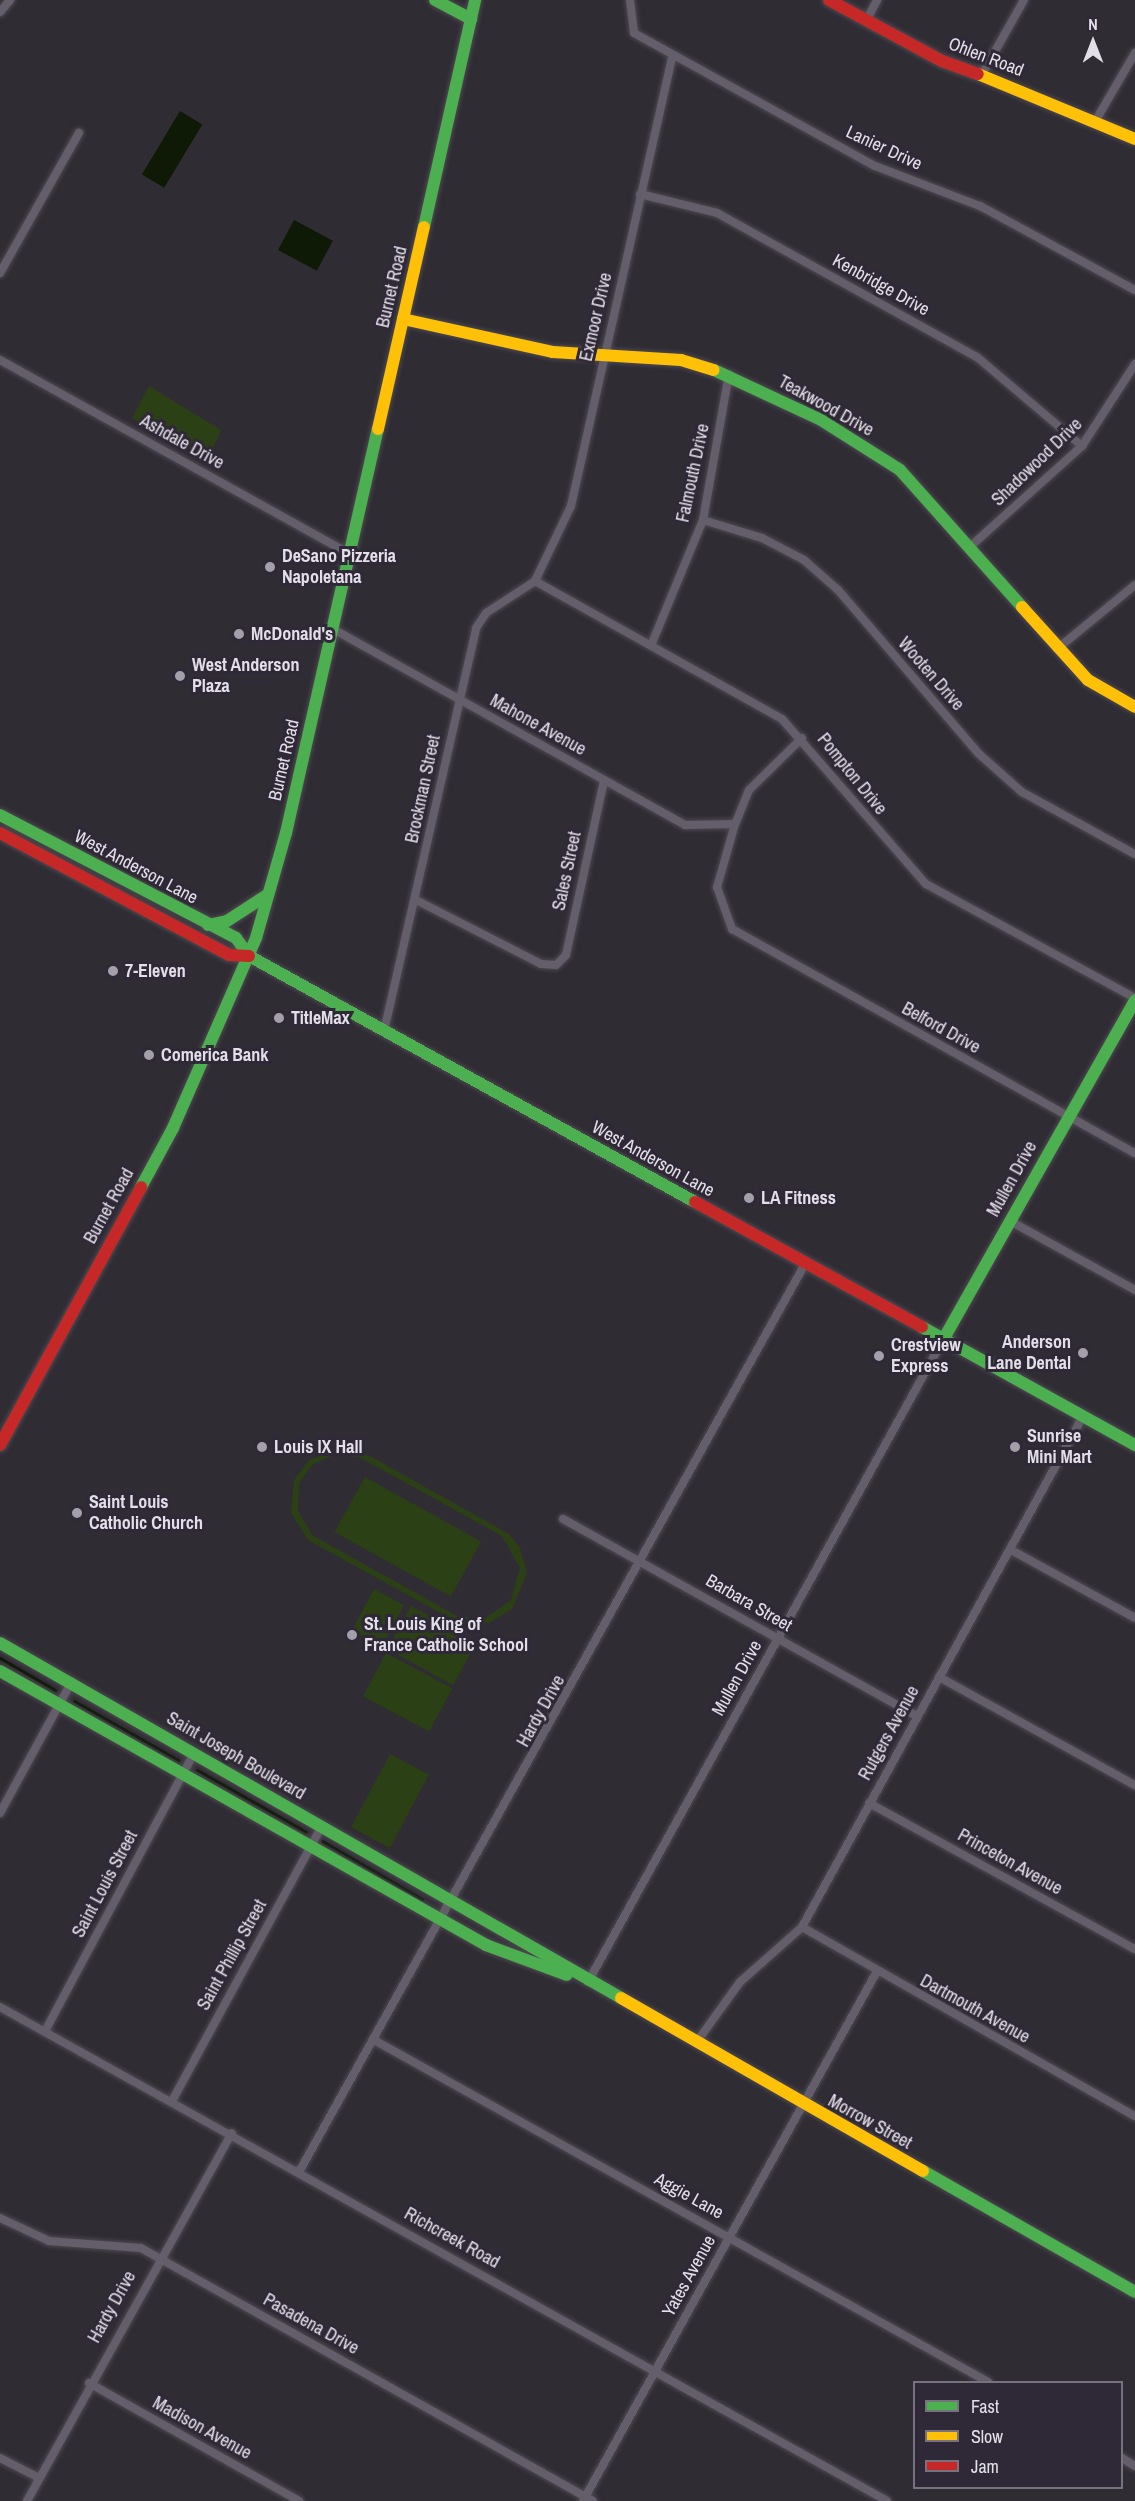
<!DOCTYPE html>
<style>
body{margin:0}
#map{position:relative;width:1135px;height:2501px;overflow:hidden;background:#302c34;font-family:"Archivo Narrow",sans-serif}
div>[style]{position:absolute}
.green>*{inset:0;background:#2b4015;transform-origin:0 0}
.water>*{inset:0;background:#0e1906;transform-origin:0 0}
.stream>*{height:3px;margin:-1.5px;padding:0 1.5px;transform-origin:1.5px;border-radius:1.5px;background:#0e1906}
.roads{filter:drop-shadow(0 0 2px #4d4950) drop-shadow(0 0 2px #4d4950)}
.street>*{height:8px;margin:-4px;padding:0 4px;transform-origin:4px;border-radius:4px;background:#645e6a}
.fast>*{height:12px;margin:-6px;padding:0 6px;transform-origin:6px;border-radius:6px;background:#4caf50}
.slow>*{height:12px;margin:-6px;padding:0 6px;transform-origin:6px;border-radius:6px;background:#ffc107}
.jam>*{height:12px;margin:-6px;padding:0 6px;transform-origin:6px;border-radius:6px;background:#c62828}
.dots>*{width:16px;height:16px;translate:-50% -50%;box-sizing:border-box;border:3px solid #2f2937;border-radius:50%}
span{translate:-50% -50%;white-space:nowrap;text-align:center;line-height:1.15;-webkit-text-stroke:6px #2f2937;paint-order:stroke}
.street-label{font-size:18px;color:#e3dfe8}
.poi-label{font-size:18px;color:#e3dfe8;font-weight:700}
.left{translate:0 -50%;text-align:left}
.right{translate:-100% -50%;text-align:right}
.legend{position:absolute;left:913px;top:2381px;width:210px;height:108px;box-sizing:border-box;background:#2f2937;border:2px solid #77727e;margin:0;padding:8px 10px;list-style:none;font-size:18px;color:#e3dfe8}
.legend li{display:flex;align-items:center;gap:12px;height:30px}
.legend b{width:30px;border:2px solid #77727e}
.north{position:absolute;left:1063px;top:12px;width:60px;height:60px;-webkit-text-stroke:4px #2f2937;paint-order:stroke;rotate:0deg;font-size:16px;font-weight:700;line-height:24px;text-align:center;color:#e3dfe8}
.north::after{content:'';display:block;margin:auto;width:21px;height:27px;background:#e3dfe8;clip-path:polygon(50% 0,100% 100%,50% 72%,0 100%)}
</style>
<div id="map">
<div class="green">
<div style="clip-path:polygon(149px 386px,221px 430px,208px 459px,132px 418px)"></div>
<div style="clip-path:polygon(evenodd,340px 1448px,370px 1456px,509px 1534px,520px 1548px,527px 1573px,512px 1609px,489px 1623px,457px 1622px,308px 1540px,291px 1513px,294px 1480px,309px 1460px,340px 1448px,334px 1455px,359px 1457px,502px 1536px,520px 1568px,511px 1600px,486px 1618px,457px 1616px,312px 1535px,298px 1511px,299px 1483px,312px 1465px,334px 1455px)"></div>
<div style="left:365px;top:1477px;width:133px;height:63px;rotate:29deg"></div>
<div style="left:374px;top:1589px;width:34px;height:47px;rotate:28deg"></div>
<div style="left:411px;top:1606px;width:75px;height:49px;rotate:29deg"></div>
<div style="left:386px;top:1653px;width:75px;height:49px;rotate:28deg"></div>
<div style="left:390px;top:1754px;width:44px;height:83px;rotate:28deg"></div>
</div>
<div class="water">
<div style="left:180px;top:111px;width:26px;height:74px;rotate:31deg"></div>
<div style="left:294px;top:220px;width:44px;height:34px;rotate:28deg"></div>
</div>
<div class="stream">
<div style="left:0;top:1658px;width:64px;rotate:30.2deg"></div>
<div style="left:74px;top:1701px;width:120px;rotate:29.6deg"></div>
<div style="left:197px;top:1770px;width:125px;rotate:29.6deg"></div>
<div style="left:322px;top:1841px;width:116px;rotate:30.1deg"></div>
</div>
<div class="roads">
<div class="street">
<div style="left:630px;top:0;width:33px;rotate:83deg"></div>
<div style="left:634px;top:33px;width:275px;rotate:28.9deg"></div>
<div style="left:875px;top:166px;width:112px;rotate:20.9deg"></div>
<div style="left:980px;top:206px;width:176px;rotate:28.5deg"></div>
<div style="left:0;top:12px;width:16px;rotate:-50deg"></div>
<div style="left:866px;top:21px;width:24px;rotate:-62deg"></div>
<div style="left:981px;top:76px;width:87px;rotate:-60.5deg"></div>
<div style="left:1096px;top:120px;width:78px;rotate:-59.8deg"></div>
<div style="left:640px;top:194px;width:79px;rotate:13.9deg"></div>
<div style="left:717px;top:213px;width:297px;rotate:29deg"></div>
<div style="left:977px;top:357px;width:138px;rotate:40.3deg"></div>
<div style="left:0;top:273px;width:161px;rotate:-60.6deg"></div>
<div style="left:0;top:360px;width:398px;rotate:29deg"></div>
<div style="left:703px;top:520px;width:62px;rotate:17deg"></div>
<div style="left:762px;top:538px;width:47px;rotate:27.6deg"></div>
<div style="left:804px;top:560px;width:45px;rotate:41.4deg"></div>
<div style="left:838px;top:590px;width:215px;rotate:49.3deg"></div>
<div style="left:978px;top:753px;width:59px;rotate:41.6deg"></div>
<div style="left:1022px;top:792px;width:129px;rotate:28.8deg"></div>
<div style="left:972px;top:545px;width:148px;rotate:-42deg"></div>
<div style="left:1082px;top:446px;width:98px;rotate:-57.1deg"></div>
<div style="left:535px;top:581px;width:283px;rotate:29.2deg"></div>
<div style="left:782px;top:719px;width:219px;rotate:48.9deg"></div>
<div style="left:926px;top:884px;width:238px;rotate:28.6deg"></div>
<div style="left:333px;top:629px;width:403px;rotate:29.1deg"></div>
<div style="left:685px;top:825px;width:50px;rotate:-1.1deg"></div>
<div style="left:652px;top:643px;width:133px;rotate:-67.5deg"></div>
<div style="left:703px;top:520px;width:148px;rotate:-79.9deg"></div>
<div style="left:1057px;top:649px;width:101px;rotate:-39.4deg"></div>
<div style="left:802px;top:738px;width:74px;rotate:135.5deg"></div>
<div style="left:749px;top:790px;width:37px;rotate:112deg"></div>
<div style="left:735px;top:824px;width:66px;rotate:105.9deg"></div>
<div style="left:717px;top:887px;width:45px;rotate:70.3deg"></div>
<div style="left:732px;top:929px;width:461px;rotate:29.1deg"></div>
<div style="left:416px;top:900px;width:140px;rotate:27.1deg"></div>
<div style="left:541px;top:964px;width:15px;rotate:4deg"></div>
<div style="left:556px;top:965px;width:14px;rotate:-45deg"></div>
<div style="left:566px;top:955px;width:178px;rotate:-77.7deg"></div>
<div style="left:384px;top:1031px;width:413px;rotate:-77.1deg"></div>
<div style="left:476px;top:628px;width:18px;rotate:-56deg"></div>
<div style="left:486px;top:613px;width:59px;rotate:-33.1deg"></div>
<div style="left:535px;top:581px;width:83px;rotate:-64.4deg"></div>
<div style="left:571px;top:506px;width:462px;rotate:-77.3deg"></div>
<div style="left:1010px;top:1221px;width:143px;rotate:28.9deg"></div>
<div style="left:563px;top:1519px;width:405px;rotate:29.1deg"></div>
<div style="left:1011px;top:1550px;width:141px;rotate:28.7deg"></div>
<div style="left:939px;top:1677px;width:224px;rotate:28.9deg"></div>
<div style="left:869px;top:1803px;width:303px;rotate:28.8deg"></div>
<div style="left:0;top:1813px;width:150px;rotate:-61.4deg"></div>
<div style="left:802px;top:1927px;width:383px;rotate:29.6deg"></div>
<div style="left:588px;top:1982px;width:734px;rotate:-61.06deg"></div>
<div style="left:0;top:2007px;width:1015px;rotate:29.11deg"></div>
<div style="left:45px;top:2031px;width:315px;rotate:-61.8deg"></div>
<div style="left:374px;top:2040px;width:703px;rotate:29.12deg"></div>
<div style="left:696px;top:2043px;width:75px;rotate:-54.2deg"></div>
<div style="left:740px;top:1982px;width:83px;rotate:-41.6deg"></div>
<div style="left:802px;top:1927px;width:583px;rotate:-61.19deg"></div>
<div style="left:172px;top:2101px;width:313px;rotate:-61.4deg"></div>
<div style="left:299px;top:2172px;width:1039px;rotate:-60.87deg"></div>
<div style="left:0;top:2218px;width:54px;rotate:25.1deg"></div>
<div style="left:49px;top:2241px;width:92px;rotate:4.4deg"></div>
<div style="left:141px;top:2248px;width:518px;rotate:29.24deg"></div>
<div style="left:89px;top:2383px;width:241px;rotate:29.3deg"></div>
<div style="left:0;top:2458px;width:44px;rotate:27.1deg"></div>
<div style="left:1122px;top:2458px;width:15px;rotate:32deg"></div>
<div style="left:27px;top:2501px;width:421px;rotate:-60.9deg"></div>
<div style="left:583px;top:2501px;width:604px;rotate:-60.97deg"></div>
</div>
<div class="fast">
<div style="left:435px;top:0;width:41px;rotate:27.8deg"></div>
<div style="left:424px;top:227px;width:233px;rotate:-77.3deg"></div>
<div style="left:714px;top:370px;width:118px;rotate:25deg"></div>
<div style="left:821px;top:420px;width:93px;rotate:32.3deg"></div>
<div style="left:900px;top:470px;width:183px;rotate:48.3deg"></div>
<div style="left:0;top:815px;width:266px;rotate:27.5deg"></div>
<div style="left:236px;top:938px;width:22px;rotate:54deg"></div>
<div style="left:249px;top:956px;width:509px;rotate:28.88deg"></div>
<div style="left:208px;top:925px;width:19px;rotate:-12deg"></div>
<div style="left:227px;top:921px;width:48px;rotate:-33deg"></div>
<div style="left:141px;top:1187px;width:67px;rotate:-61.5deg"></div>
<div style="left:173px;top:1128px;width:207px;rotate:-66.4deg"></div>
<div style="left:256px;top:938px;width:109px;rotate:-74.1deg"></div>
<div style="left:286px;top:833px;width:414px;rotate:-77.2deg"></div>
<div style="left:922px;top:1327px;width:244px;rotate:29deg"></div>
<div style="left:943px;top:1340px;width:390px;rotate:-60.5deg"></div>
<div style="left:0;top:1643px;width:715px;rotate:29.75deg"></div>
<div style="left:0;top:1671px;width:558px;rotate:29.41deg"></div>
<div style="left:486px;top:1945px;width:86px;rotate:20.3deg"></div>
<div style="left:923px;top:2171px;width:244px;rotate:29.7deg"></div>
</div>
<div class="slow">
<div style="left:978px;top:74px;width:170px;rotate:22.5deg"></div>
<div style="left:403px;top:319px;width:154px;rotate:12.4deg"></div>
<div style="left:553px;top:352px;width:128px;rotate:3.6deg"></div>
<div style="left:681px;top:360px;width:34px;rotate:17deg"></div>
<div style="left:378px;top:429px;width:207px;rotate:-77.2deg"></div>
<div style="left:1022px;top:607px;width:98px;rotate:47.9deg"></div>
<div style="left:1088px;top:680px;width:54px;rotate:29.9deg"></div>
<div style="left:621px;top:1998px;width:348px;rotate:29.8deg"></div>
</div>
<div class="jam">
<div style="left:829px;top:0;width:128px;rotate:28.4deg"></div>
<div style="left:942px;top:61px;width:38px;rotate:20deg"></div>
<div style="left:0;top:833px;width:259px;rotate:28deg"></div>
<div style="left:229px;top:955px;width:20px;rotate:3deg"></div>
<div style="left:695px;top:1202px;width:259px;rotate:28.8deg"></div>
<div style="left:0;top:1445px;width:294px;rotate:-61.3deg"></div>
</div>
</div>
<div class="dots">
<div style="left:270px;top:567px;background:#a4a0a9"></div>
<div style="left:239px;top:634px;background:#a4a0a9"></div>
<div style="left:180px;top:676px;background:#a4a0a9"></div>
<div style="left:113px;top:971px;background:#a4a0a9"></div>
<div style="left:279px;top:1018px;background:#a4a0a9"></div>
<div style="left:149px;top:1055px;background:#a4a0a9"></div>
<div style="left:749px;top:1198px;background:#a4a0a9"></div>
<div style="left:1083px;top:1353px;background:#a4a0a9"></div>
<div style="left:879px;top:1356px;background:#a4a0a9"></div>
<div style="left:262px;top:1447px;background:#a4a0a9"></div>
<div style="left:1015px;top:1447px;background:#a4a0a9"></div>
<div style="left:77px;top:1513px;background:#a4a0a9"></div>
<div style="left:352px;top:1635px;background:#a4a0a9"></div>
</div>
<div class="street-label">
<span style="left:986px;top:57px;rotate:21deg">Ohlen Road</span>
<span style="left:884px;top:148px;rotate:25deg">Lanier Drive</span>
<span style="left:881px;top:285px;rotate:29deg">Kenbridge Drive</span>
<span style="left:392px;top:287px;rotate:-77deg">Burnet Road</span>
<span style="left:596px;top:317px;rotate:-77deg">Exmoor Drive</span>
<span style="left:826px;top:406px;rotate:29deg">Teakwood Drive</span>
<span style="left:182px;top:442px;rotate:29deg">Ashdale Drive</span>
<span style="left:1037px;top:462px;rotate:-44deg">Shadowood Drive</span>
<span style="left:693px;top:473px;rotate:-78deg">Falmouth Drive</span>
<span style="left:931px;top:674px;rotate:49deg">Wooten Drive</span>
<span style="left:538px;top:725px;rotate:29deg">Mahone Avenue</span>
<span style="left:284px;top:760px;rotate:-77deg">Burnet Road</span>
<span style="left:852px;top:774px;rotate:51deg">Pompton Drive</span>
<span style="left:423px;top:789px;rotate:-78deg">Brockman Street</span>
<span style="left:136px;top:867px;rotate:28deg">West Anderson Lane</span>
<span style="left:567px;top:871px;rotate:-78deg">Sales Street</span>
<span style="left:941px;top:1028px;rotate:29deg">Belford Drive</span>
<span style="left:653px;top:1159px;rotate:29deg">West Anderson Lane</span>
<span style="left:1012px;top:1179px;rotate:-61deg">Mullen Drive</span>
<span style="left:109px;top:1206px;rotate:-61deg">Burnet Road</span>
<span style="left:749px;top:1603px;rotate:30deg">Barbara Street</span>
<span style="left:737px;top:1678px;rotate:-61deg">Mullen Drive</span>
<span style="left:541px;top:1711px;rotate:-61deg">Hardy Drive</span>
<span style="left:889px;top:1733px;rotate:-61deg">Rutgers Avenue</span>
<span style="left:236px;top:1756px;rotate:30deg">Saint Joseph Boulevard</span>
<span style="left:1010px;top:1862px;rotate:29deg">Princeton Avenue</span>
<span style="left:105px;top:1884px;rotate:-62deg">Saint Louis Street</span>
<span style="left:232px;top:1955px;rotate:-61deg">Saint Phillip Street</span>
<span style="left:975px;top:2009px;rotate:29deg">Dartmouth Avenue</span>
<span style="left:870px;top:2122px;rotate:29deg">Morrow Street</span>
<span style="left:689px;top:2196px;rotate:29deg">Aggie Lane</span>
<span style="left:452px;top:2238px;rotate:29deg">Richcreek Road</span>
<span style="left:689px;top:2276px;rotate:-61deg">Yates Avenue</span>
<span style="left:112px;top:2307px;rotate:-61deg">Hardy Drive</span>
<span style="left:311px;top:2324px;rotate:29deg">Pasadena Drive</span>
<span style="left:202px;top:2428px;rotate:29deg">Madison Avenue</span>
</div>
<div class="poi-label">
<span class="left" style="left:282px;top:567px">DeSano Pizzeria<br>Napoletana</span>
<span class="left" style="left:251px;top:634px">McDonald's</span>
<span class="left" style="left:192px;top:676px">West Anderson<br>Plaza</span>
<span class="left" style="left:125px;top:971px">7-Eleven</span>
<span class="left" style="left:291px;top:1018px">TitleMax</span>
<span class="left" style="left:161px;top:1055px">Comerica Bank</span>
<span class="left" style="left:761px;top:1198px">LA Fitness</span>
<span class="right" style="left:1071px;top:1353px">Anderson<br>Lane Dental</span>
<span class="left" style="left:891px;top:1356px">Crestview<br>Express</span>
<span class="left" style="left:1027px;top:1447px">Sunrise<br>Mini Mart</span>
<span class="left" style="left:274px;top:1447px">Louis IX Hall</span>
<span class="left" style="left:89px;top:1513px">Saint Louis<br>Catholic Church</span>
<span class="left" style="left:364px;top:1635px">St. Louis King of<br>France Catholic School</span>
</div>
<ul class="legend">
<li><b style="height:8px;background:#4caf50"></b>Fast</li>
<li><b style="height:8px;background:#ffc107"></b>Slow</li>
<li><b style="height:8px;background:#c62828"></b>Jam</li>
</ul>
<div class="north">N</div>
</div>
